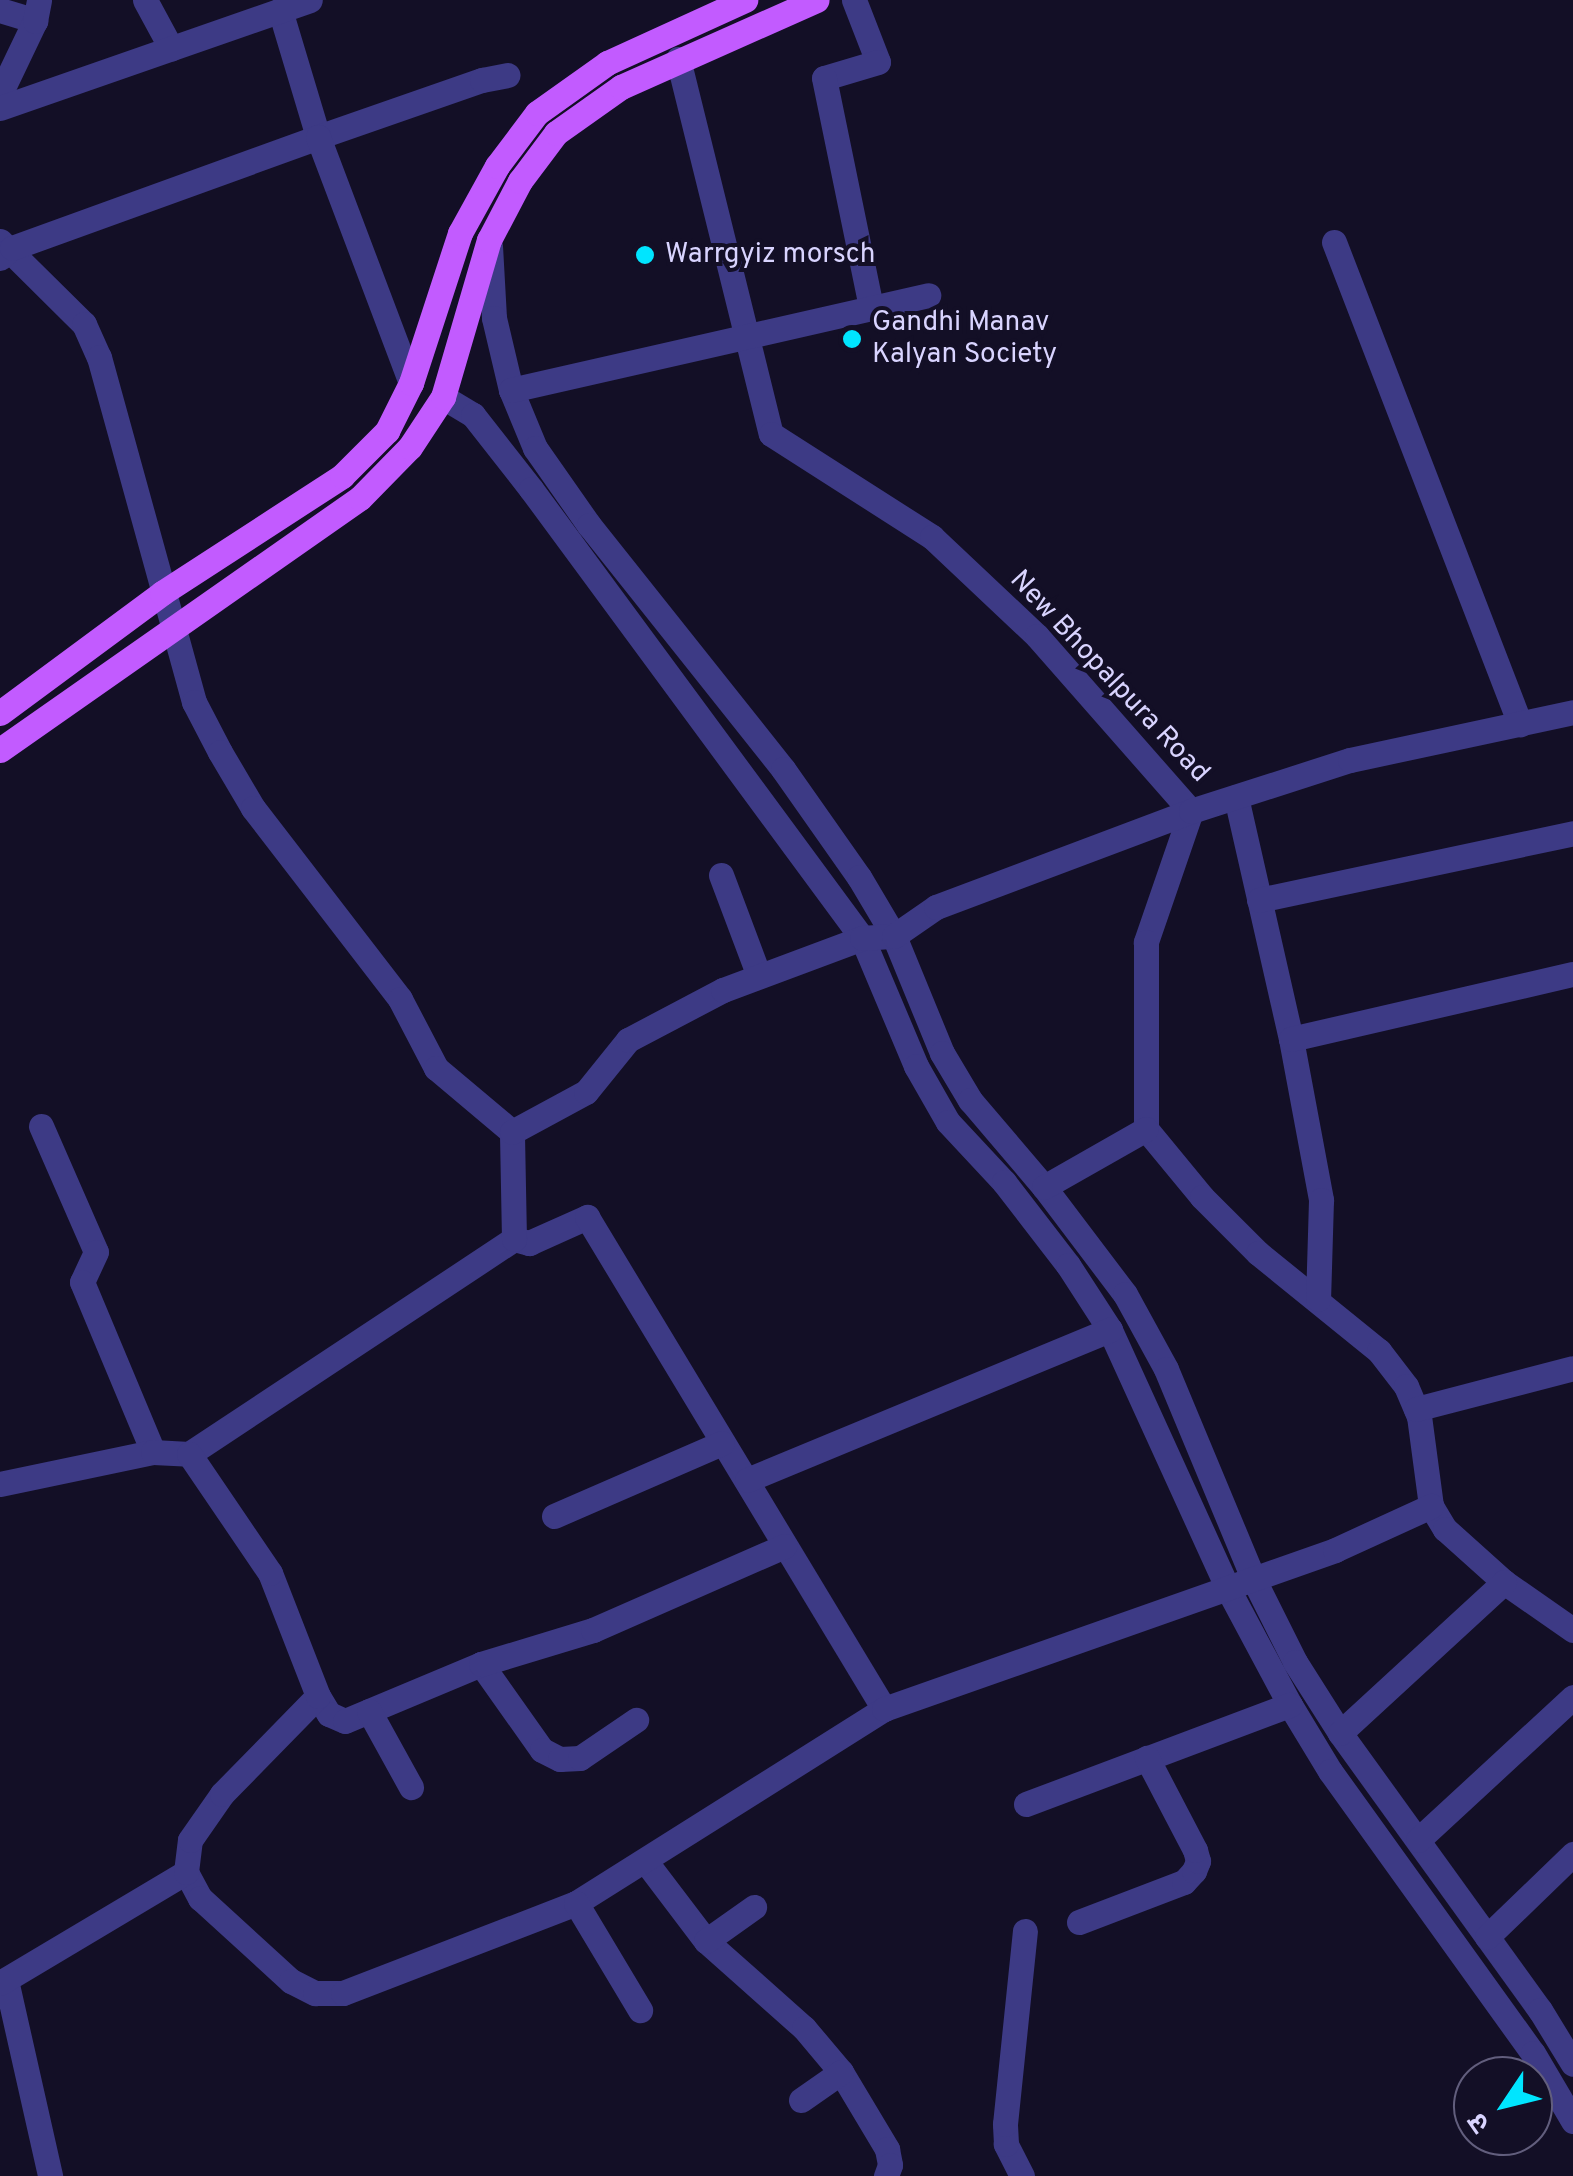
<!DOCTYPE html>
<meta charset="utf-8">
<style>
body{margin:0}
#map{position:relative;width:1573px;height:2176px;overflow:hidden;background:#130f26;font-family:Overpass,"Noto Sans Devanagari",sans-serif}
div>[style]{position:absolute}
.minor>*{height:25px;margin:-12.5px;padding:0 12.5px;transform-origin:12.5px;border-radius:12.5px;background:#3d3a85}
.major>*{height:25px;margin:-12.5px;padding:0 12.5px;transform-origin:12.5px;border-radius:12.5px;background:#c25bff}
.dots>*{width:28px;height:28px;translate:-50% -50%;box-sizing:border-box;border:5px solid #130f26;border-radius:50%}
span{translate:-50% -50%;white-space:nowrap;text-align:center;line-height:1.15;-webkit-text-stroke:8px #130f26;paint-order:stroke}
.poi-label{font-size:28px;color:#d9d4ff}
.left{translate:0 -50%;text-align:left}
.street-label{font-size:28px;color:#d9d4ff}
.north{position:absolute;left:1453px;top:2056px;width:100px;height:100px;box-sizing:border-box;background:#130f26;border:2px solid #625e7d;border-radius:50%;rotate:235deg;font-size:28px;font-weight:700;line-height:40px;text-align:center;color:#d9d4ff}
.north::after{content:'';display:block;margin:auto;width:35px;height:45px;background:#00e5ff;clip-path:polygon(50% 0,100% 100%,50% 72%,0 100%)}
</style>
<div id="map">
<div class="minor">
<div style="left:145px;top:0;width:55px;rotate:61.6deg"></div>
<div style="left:854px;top:0;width:66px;rotate:68.8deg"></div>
<div style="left:878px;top:62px;width:56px;rotate:163.5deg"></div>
<div style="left:824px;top:78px;width:233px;rotate:78.4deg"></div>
<div style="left:0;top:10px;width:37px;rotate:17deg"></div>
<div style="left:280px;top:10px;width:133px;rotate:73.3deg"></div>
<div style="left:318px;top:137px;width:174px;rotate:-19.2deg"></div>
<div style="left:482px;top:80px;width:26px;rotate:-11deg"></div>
<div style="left:678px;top:59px;width:386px;rotate:76.1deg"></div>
<div style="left:771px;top:434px;width:191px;rotate:32.6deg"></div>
<div style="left:932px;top:537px;width:144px;rotate:43.3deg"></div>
<div style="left:1037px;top:636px;width:233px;rotate:48.7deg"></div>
<div style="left:1191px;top:811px;width:139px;rotate:109deg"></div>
<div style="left:1146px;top:942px;width:187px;rotate:90deg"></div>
<div style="left:1146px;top:1129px;width:88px;rotate:50.5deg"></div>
<div style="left:1202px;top:1197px;width:79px;rotate:45deg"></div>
<div style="left:1258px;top:1253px;width:156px;rotate:39deg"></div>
<div style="left:1379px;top:1351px;width:44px;rotate:52.4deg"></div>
<div style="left:1406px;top:1386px;width:33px;rotate:67deg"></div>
<div style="left:1419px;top:1416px;width:91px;rotate:82.4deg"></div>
<div style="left:1431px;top:1506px;width:27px;rotate:59deg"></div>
<div style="left:1445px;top:1529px;width:79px;rotate:41.9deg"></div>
<div style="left:1504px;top:1582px;width:84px;rotate:34.8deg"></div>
<div style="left:0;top:94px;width:81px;rotate:-64.4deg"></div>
<div style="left:35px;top:21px;width:21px;rotate:-79deg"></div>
<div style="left:0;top:108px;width:328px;rotate:-19.2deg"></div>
<div style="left:0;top:241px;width:118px;rotate:44.7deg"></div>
<div style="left:84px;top:324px;width:36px;rotate:66deg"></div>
<div style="left:99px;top:357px;width:358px;rotate:74.6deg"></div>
<div style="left:194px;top:702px;width:56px;rotate:62.5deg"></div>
<div style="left:220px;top:752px;width:65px;rotate:59.5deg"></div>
<div style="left:253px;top:808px;width:241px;rotate:52.4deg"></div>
<div style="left:400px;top:999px;width:78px;rotate:62.4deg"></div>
<div style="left:436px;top:1068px;width:99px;rotate:40.1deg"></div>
<div style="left:1334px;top:242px;width:517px;rotate:68.9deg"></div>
<div style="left:490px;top:246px;width:72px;rotate:86.8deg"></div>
<div style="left:494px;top:318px;width:74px;rotate:76.7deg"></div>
<div style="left:511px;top:390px;width:63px;rotate:67.5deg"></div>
<div style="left:535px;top:448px;width:94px;rotate:55deg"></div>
<div style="left:589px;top:525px;width:312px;rotate:51.5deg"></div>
<div style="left:783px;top:769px;width:132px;rotate:54.9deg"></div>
<div style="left:859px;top:877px;width:69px;rotate:59.3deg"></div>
<div style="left:894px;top:936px;width:126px;rotate:67.7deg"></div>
<div style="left:942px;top:1053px;width:55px;rotate:59.2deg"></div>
<div style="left:970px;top:1100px;width:114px;rotate:49.6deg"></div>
<div style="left:1044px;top:1187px;width:134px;rotate:52.9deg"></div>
<div style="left:1125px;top:1294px;width:85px;rotate:61.3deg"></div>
<div style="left:1166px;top:1369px;width:229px;rotate:67.4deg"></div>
<div style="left:1254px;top:1580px;width:92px;rotate:63.4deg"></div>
<div style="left:1295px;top:1662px;width:84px;rotate:57.6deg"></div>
<div style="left:1340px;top:1733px;width:342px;rotate:54.2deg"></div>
<div style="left:1540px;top:2010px;width:63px;rotate:58.6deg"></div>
<div style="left:0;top:258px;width:16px;rotate:-40deg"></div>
<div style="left:12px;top:248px;width:326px;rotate:-19.9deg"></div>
<div style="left:318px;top:137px;width:263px;rotate:69.3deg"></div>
<div style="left:511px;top:390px;width:428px;rotate:-12.8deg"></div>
<div style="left:443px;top:397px;width:35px;rotate:31deg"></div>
<div style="left:473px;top:415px;width:94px;rotate:51.9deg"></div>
<div style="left:531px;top:489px;width:558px;rotate:53.6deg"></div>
<div style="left:862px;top:938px;width:139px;rotate:67.1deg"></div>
<div style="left:916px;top:1066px;width:64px;rotate:60.3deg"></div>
<div style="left:948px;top:1122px;width:82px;rotate:47deg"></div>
<div style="left:1004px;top:1182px;width:105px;rotate:52.4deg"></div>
<div style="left:1068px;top:1265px;width:77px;rotate:57.1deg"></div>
<div style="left:1110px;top:1330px;width:285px;rotate:65.5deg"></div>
<div style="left:1228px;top:1589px;width:132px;rotate:61.9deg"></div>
<div style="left:1290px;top:1705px;width:77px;rotate:58.8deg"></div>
<div style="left:1330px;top:1771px;width:347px;rotate:54.3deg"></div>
<div style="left:1533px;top:2053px;width:79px;rotate:59.5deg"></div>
<div style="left:1236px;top:797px;width:248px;rotate:77.2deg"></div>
<div style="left:1291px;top:1039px;width:164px;rotate:79.4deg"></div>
<div style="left:1321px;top:1200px;width:99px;rotate:91.7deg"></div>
<div style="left:721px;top:875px;width:108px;rotate:69.4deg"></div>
<div style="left:1259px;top:900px;width:321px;rotate:-12deg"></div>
<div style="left:1291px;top:1039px;width:289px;rotate:-13deg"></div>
<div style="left:41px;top:1126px;width:137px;rotate:66.4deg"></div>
<div style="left:96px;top:1252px;width:33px;rotate:115deg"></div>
<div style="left:82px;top:1282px;width:184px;rotate:67.3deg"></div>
<div style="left:1044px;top:1187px;width:117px;rotate:-29.6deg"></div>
<div style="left:514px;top:1239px;width:16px;rotate:15deg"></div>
<div style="left:529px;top:1243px;width:64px;rotate:-24.1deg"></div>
<div style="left:587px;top:1217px;width:575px;rotate:58.88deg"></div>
<div style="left:1416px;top:1409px;width:162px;rotate:-14.6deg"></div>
<div style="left:747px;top:1480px;width:393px;rotate:-22.5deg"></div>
<div style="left:0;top:1484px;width:156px;rotate:-11.8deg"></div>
<div style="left:153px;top:1452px;width:36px;rotate:3deg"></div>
<div style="left:189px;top:1454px;width:390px;rotate:-33.5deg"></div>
<div style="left:514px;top:1239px;width:107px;rotate:-91.1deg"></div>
<div style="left:512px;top:1132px;width:84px;rotate:-28.4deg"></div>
<div style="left:586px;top:1092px;width:67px;rotate:-51.1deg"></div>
<div style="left:628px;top:1040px;width:107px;rotate:-27.8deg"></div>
<div style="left:723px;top:990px;width:148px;rotate:-20.5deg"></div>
<div style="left:862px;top:938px;width:32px;rotate:-4deg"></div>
<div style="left:894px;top:936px;width:51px;rotate:-34.6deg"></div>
<div style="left:936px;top:907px;width:272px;rotate:-20.6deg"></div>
<div style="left:1191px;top:811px;width:167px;rotate:-17.8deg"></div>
<div style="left:1350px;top:760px;width:228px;rotate:-12.1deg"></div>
<div style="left:554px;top:1516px;width:183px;rotate:-23.5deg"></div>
<div style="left:481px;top:1664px;width:105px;rotate:54.7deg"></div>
<div style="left:542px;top:1750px;width:20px;rotate:27deg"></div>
<div style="left:560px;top:1759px;width:20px;rotate:-3deg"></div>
<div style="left:580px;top:1758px;width:68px;rotate:-34.2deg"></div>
<div style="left:318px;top:1696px;width:21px;rotate:59deg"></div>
<div style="left:329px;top:1714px;width:17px;rotate:24deg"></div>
<div style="left:345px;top:1721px;width:147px;rotate:-22.7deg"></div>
<div style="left:481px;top:1664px;width:117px;rotate:-16.9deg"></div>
<div style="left:593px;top:1630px;width:209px;rotate:-23.7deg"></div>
<div style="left:369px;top:1711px;width:87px;rotate:61.1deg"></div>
<div style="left:1340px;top:1733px;width:223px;rotate:-42.6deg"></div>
<div style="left:1026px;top:1804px;width:282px;rotate:-20.6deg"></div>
<div style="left:1418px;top:1840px;width:211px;rotate:-42.7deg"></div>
<div style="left:646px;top:1862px;width:99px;rotate:52.8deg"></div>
<div style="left:706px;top:1941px;width:131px;rotate:41.6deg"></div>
<div style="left:804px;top:2028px;width:57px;rotate:49.9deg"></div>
<div style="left:841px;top:2072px;width:90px;rotate:59.1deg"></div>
<div style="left:887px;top:2149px;width:16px;rotate:79deg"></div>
<div style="left:890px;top:2165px;width:12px;rotate:110deg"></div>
<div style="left:186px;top:1872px;width:30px;rotate:62deg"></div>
<div style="left:200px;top:1898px;width:123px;rotate:42.4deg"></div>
<div style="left:291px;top:1981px;width:27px;rotate:27deg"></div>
<div style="left:315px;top:1993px;width:28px"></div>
<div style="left:343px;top:1993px;width:250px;rotate:-21.1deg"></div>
<div style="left:576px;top:1903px;width:364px;rotate:-32.2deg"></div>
<div style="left:884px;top:1709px;width:478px;rotate:-19.4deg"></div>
<div style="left:1335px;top:1550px;width:106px;rotate:-24.6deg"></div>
<div style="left:576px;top:1903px;width:125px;rotate:59.1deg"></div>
<div style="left:1079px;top:1922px;width:112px;rotate:-20.9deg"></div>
<div style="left:1184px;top:1882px;width:15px;rotate:-48deg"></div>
<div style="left:1194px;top:1871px;width:11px;rotate:-68deg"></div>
<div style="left:1198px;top:1861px;width:11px;rotate:-105deg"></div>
<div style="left:1195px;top:1850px;width:104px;rotate:-117.6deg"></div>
<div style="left:1487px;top:1937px;width:120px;rotate:-44deg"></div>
<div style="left:706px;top:1941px;width:59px;rotate:-35.3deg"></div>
<div style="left:6px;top:1980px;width:201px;rotate:77.3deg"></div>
<div style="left:0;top:1983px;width:217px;rotate:-30.8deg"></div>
<div style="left:186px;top:1872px;width:32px;rotate:-83deg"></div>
<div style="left:190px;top:1840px;width:56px;rotate:-55.2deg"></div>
<div style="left:222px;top:1794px;width:137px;rotate:-45.6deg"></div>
<div style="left:318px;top:1696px;width:132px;rotate:-111.3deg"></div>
<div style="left:270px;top:1573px;width:144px;rotate:-124.2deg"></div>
<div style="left:801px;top:2100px;width:49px;rotate:-35deg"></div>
<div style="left:1022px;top:2176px;width:36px;rotate:-117deg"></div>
<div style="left:1006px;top:2144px;width:20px;rotate:-93deg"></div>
<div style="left:1005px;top:2124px;width:194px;rotate:-84.1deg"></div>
</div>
<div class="major">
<div style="left:0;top:713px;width:202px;rotate:-36.5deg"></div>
<div style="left:162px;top:593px;width:215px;rotate:-33deg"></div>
<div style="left:342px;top:476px;width:64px;rotate:-45deg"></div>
<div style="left:387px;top:431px;width:54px;rotate:-63.4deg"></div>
<div style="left:411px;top:383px;width:158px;rotate:-71.9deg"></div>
<div style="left:460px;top:233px;width:77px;rotate:-61.1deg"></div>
<div style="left:497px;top:166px;width:66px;rotate:-53deg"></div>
<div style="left:537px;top:113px;width:86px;rotate:-35.5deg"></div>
<div style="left:607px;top:63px;width:152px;rotate:-24.5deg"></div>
<div style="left:0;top:750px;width:439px;rotate:-35deg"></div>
<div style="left:360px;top:498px;width:71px;rotate:-45.6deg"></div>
<div style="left:410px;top:447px;width:60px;rotate:-56.6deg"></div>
<div style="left:443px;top:397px;width:164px;rotate:-73.7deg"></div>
<div style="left:489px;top:240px;width:67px;rotate:-62.3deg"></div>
<div style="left:520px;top:181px;width:60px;rotate:-53.1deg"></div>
<div style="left:556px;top:133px;width:80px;rotate:-35.3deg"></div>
<div style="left:621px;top:87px;width:214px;rotate:-24deg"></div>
</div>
<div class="dots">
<div style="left:645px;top:255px;background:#00e5ff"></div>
<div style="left:852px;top:339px;background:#00e5ff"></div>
</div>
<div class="poi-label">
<span class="left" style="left:665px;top:255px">Warrgyiz morsch</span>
<span class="left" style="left:872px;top:339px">Gandhi Manav<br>Kalyan Society</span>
</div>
<div class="street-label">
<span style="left:1109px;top:677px;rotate:47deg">New Bhopalpura Road</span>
</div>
<div class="north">उ</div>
</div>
